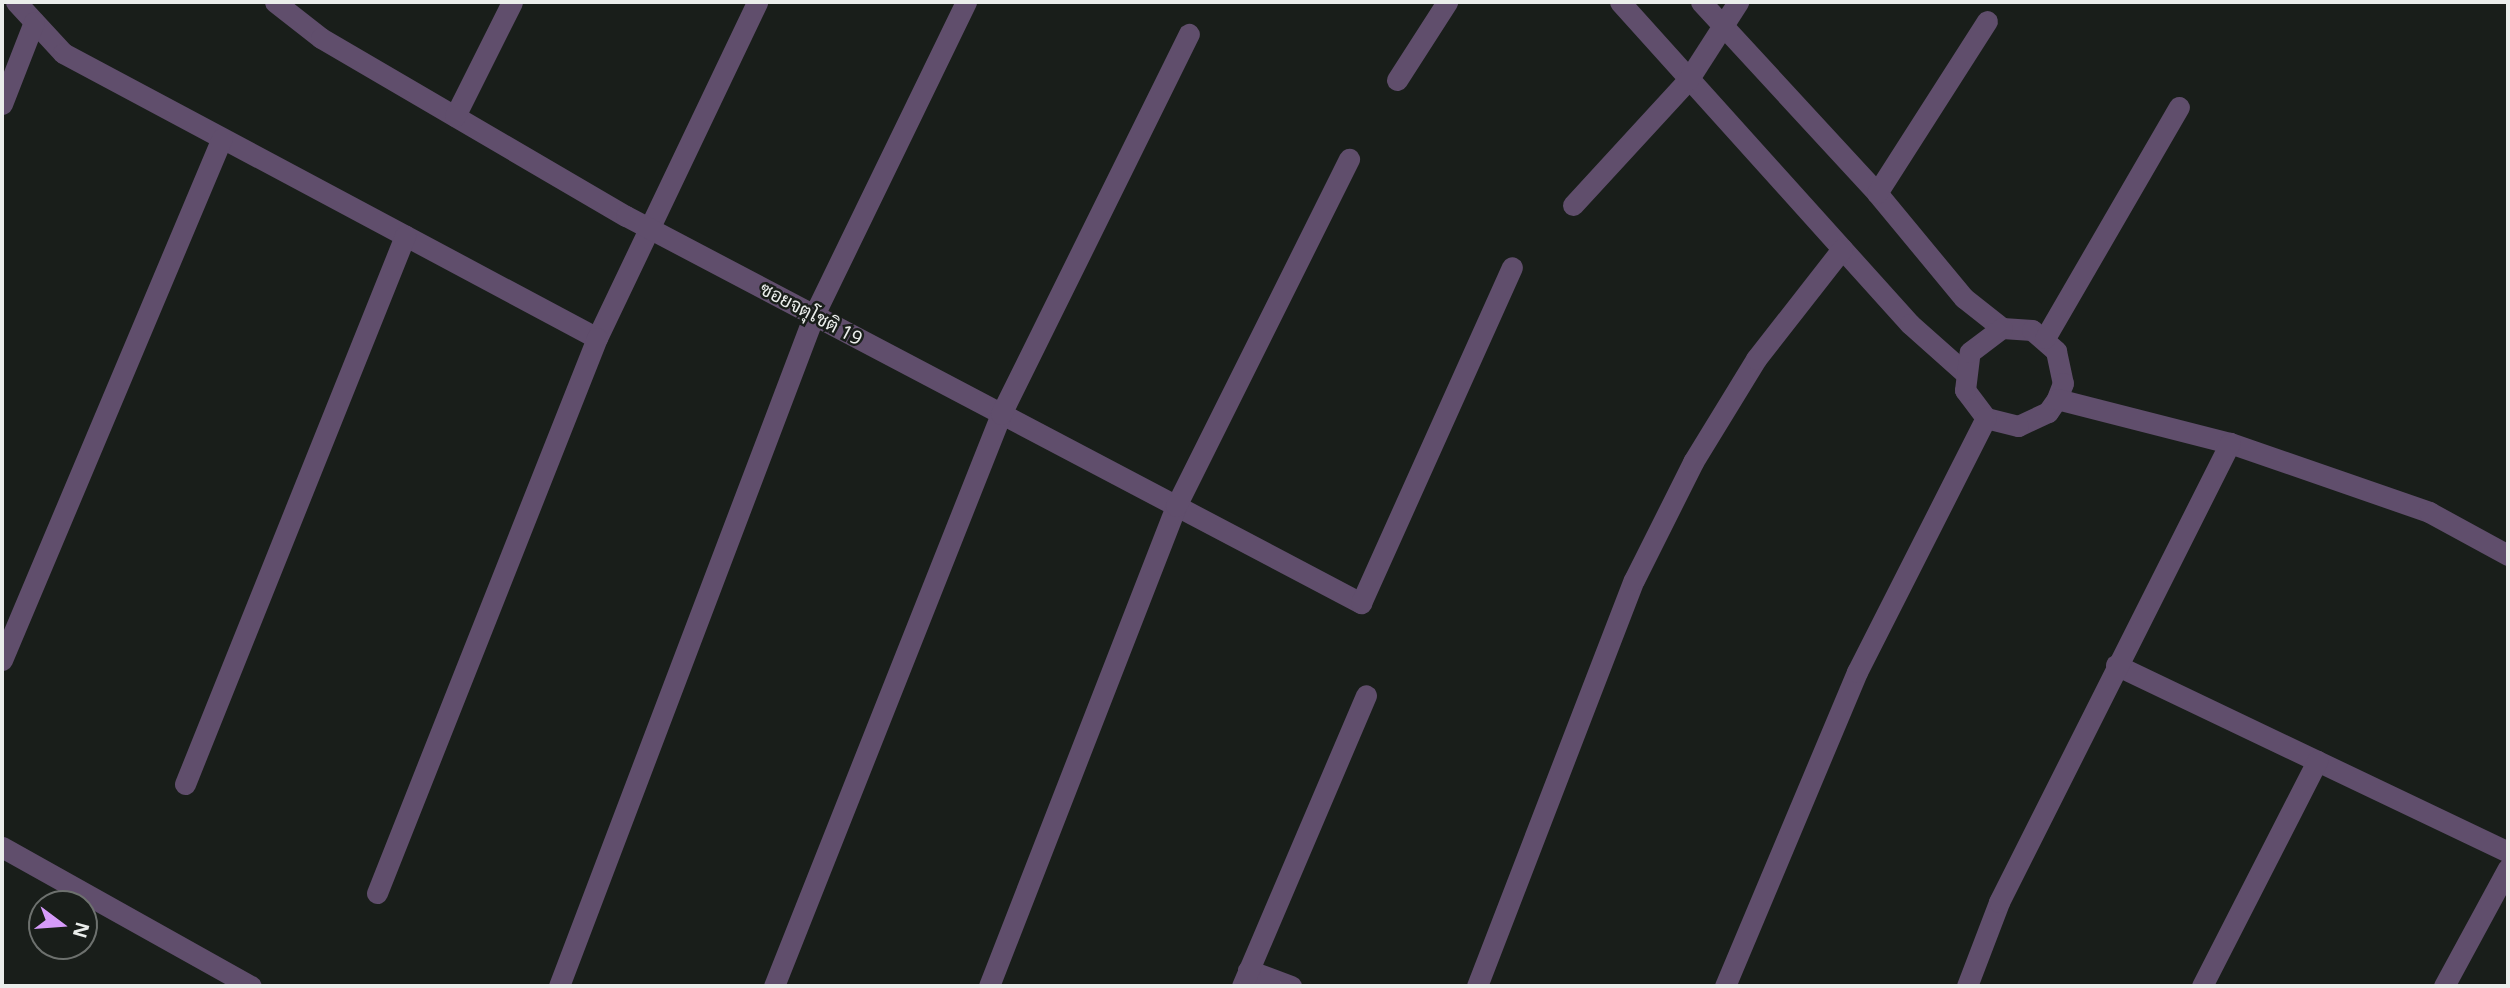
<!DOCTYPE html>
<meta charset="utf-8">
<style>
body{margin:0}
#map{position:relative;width:2510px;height:988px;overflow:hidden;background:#191e1a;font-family:"Noto Sans",Sarabun,sans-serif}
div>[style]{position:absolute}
.minor>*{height:21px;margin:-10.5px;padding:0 10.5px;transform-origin:10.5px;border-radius:10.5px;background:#604e6c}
span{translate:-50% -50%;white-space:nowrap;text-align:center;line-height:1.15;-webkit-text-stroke:5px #191e1a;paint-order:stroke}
.street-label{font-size:19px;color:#eaedeb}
.frame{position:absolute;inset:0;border:4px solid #eaedeb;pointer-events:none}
.north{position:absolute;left:28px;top:890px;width:70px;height:70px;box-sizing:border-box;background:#191e1a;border:2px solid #6d716e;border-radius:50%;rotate:106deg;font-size:19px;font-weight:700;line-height:28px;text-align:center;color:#eaedeb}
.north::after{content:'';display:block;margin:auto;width:24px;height:32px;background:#d69bfa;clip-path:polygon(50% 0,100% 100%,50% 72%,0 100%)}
</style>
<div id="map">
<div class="minor">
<div style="left:16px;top:2px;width:69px;rotate:47.3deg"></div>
<div style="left:63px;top:53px;width:605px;rotate:28.09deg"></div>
<div style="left:597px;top:338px;width:372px;rotate:-64.5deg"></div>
<div style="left:275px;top:2px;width:58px;rotate:38deg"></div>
<div style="left:321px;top:38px;width:353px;rotate:30.3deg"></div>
<div style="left:626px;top:216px;width:831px;rotate:27.77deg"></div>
<div style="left:1361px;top:603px;width:368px;rotate:-65.8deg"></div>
<div style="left:1620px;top:2px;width:433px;rotate:48deg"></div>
<div style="left:1910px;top:324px;width:72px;rotate:41.6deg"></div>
<div style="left:1701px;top:2px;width:260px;rotate:47.3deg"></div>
<div style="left:1877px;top:193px;width:136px;rotate:50.4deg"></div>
<div style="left:1964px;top:298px;width:48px;rotate:38.3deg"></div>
<div style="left:2002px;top:328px;width:30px;rotate:4deg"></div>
<div style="left:2032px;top:330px;width:32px;rotate:41deg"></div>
<div style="left:2056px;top:351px;width:33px;rotate:78deg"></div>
<div style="left:2063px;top:383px;width:17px;rotate:111deg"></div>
<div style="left:2057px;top:399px;width:16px;rotate:125deg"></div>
<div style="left:2048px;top:412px;width:33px;rotate:155deg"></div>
<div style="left:2018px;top:426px;width:33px;rotate:-166deg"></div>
<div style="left:1986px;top:418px;width:35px;rotate:-127deg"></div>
<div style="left:1965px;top:390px;width:38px;rotate:-83deg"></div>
<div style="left:1970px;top:352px;width:40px;rotate:-37deg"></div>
<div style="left:1397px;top:80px;width:93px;rotate:-57.3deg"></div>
<div style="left:2px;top:104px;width:88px;rotate:-68.7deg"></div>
<div style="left:455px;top:116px;width:127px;rotate:-63.4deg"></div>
<div style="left:1877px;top:193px;width:204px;rotate:-57.4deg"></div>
<div style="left:1573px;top:205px;width:170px;rotate:-47.4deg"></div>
<div style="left:1688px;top:80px;width:93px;rotate:-57.3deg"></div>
<div style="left:2045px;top:338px;width:267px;rotate:-59.9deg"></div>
<div style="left:2057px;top:399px;width:179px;rotate:14.3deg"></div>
<div style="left:2230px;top:443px;width:211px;rotate:19.1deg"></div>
<div style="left:2429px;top:512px;width:90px;rotate:28.6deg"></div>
<div style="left:2px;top:660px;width:566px;rotate:-67.15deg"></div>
<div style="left:2116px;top:665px;width:434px;rotate:25.5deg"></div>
<div style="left:185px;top:784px;width:591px;rotate:-68.13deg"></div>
<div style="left:2px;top:847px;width:285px;rotate:29.2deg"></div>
<div style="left:377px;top:893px;width:597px;rotate:-68.38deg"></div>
<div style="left:1248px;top:970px;width:46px;rotate:20.4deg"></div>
<div style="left:559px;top:986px;width:718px;rotate:-69.19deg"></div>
<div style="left:814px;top:315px;width:348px;rotate:-64.1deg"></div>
<div style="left:774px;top:986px;width:615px;rotate:-68.35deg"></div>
<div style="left:1001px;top:414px;width:424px;rotate:-63.7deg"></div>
<div style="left:989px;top:986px;width:515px;rotate:-68.71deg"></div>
<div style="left:1176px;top:506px;width:388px;rotate:-63.5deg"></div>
<div style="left:1242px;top:986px;width:316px;rotate:-66.9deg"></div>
<div style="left:1477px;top:986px;width:435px;rotate:-68.9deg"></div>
<div style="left:1634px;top:580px;width:132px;rotate:-63.4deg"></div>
<div style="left:1693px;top:462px;width:121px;rotate:-58.5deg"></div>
<div style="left:1756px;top:359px;width:140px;rotate:-52deg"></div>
<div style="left:1725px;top:986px;width:341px;rotate:-67.2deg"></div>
<div style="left:1857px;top:672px;width:285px;rotate:-63.1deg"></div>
<div style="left:1967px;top:986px;width:90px;rotate:-69.1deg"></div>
<div style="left:1999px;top:902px;width:514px;rotate:-63.29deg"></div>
<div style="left:2202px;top:986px;width:253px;rotate:-62.9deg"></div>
<div style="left:2444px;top:986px;width:134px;rotate:-61.5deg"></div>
</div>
<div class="street-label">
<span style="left:811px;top:314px;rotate:28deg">ซอยจตุโชติ 19</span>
</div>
<div class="frame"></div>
<div class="north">N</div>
</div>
